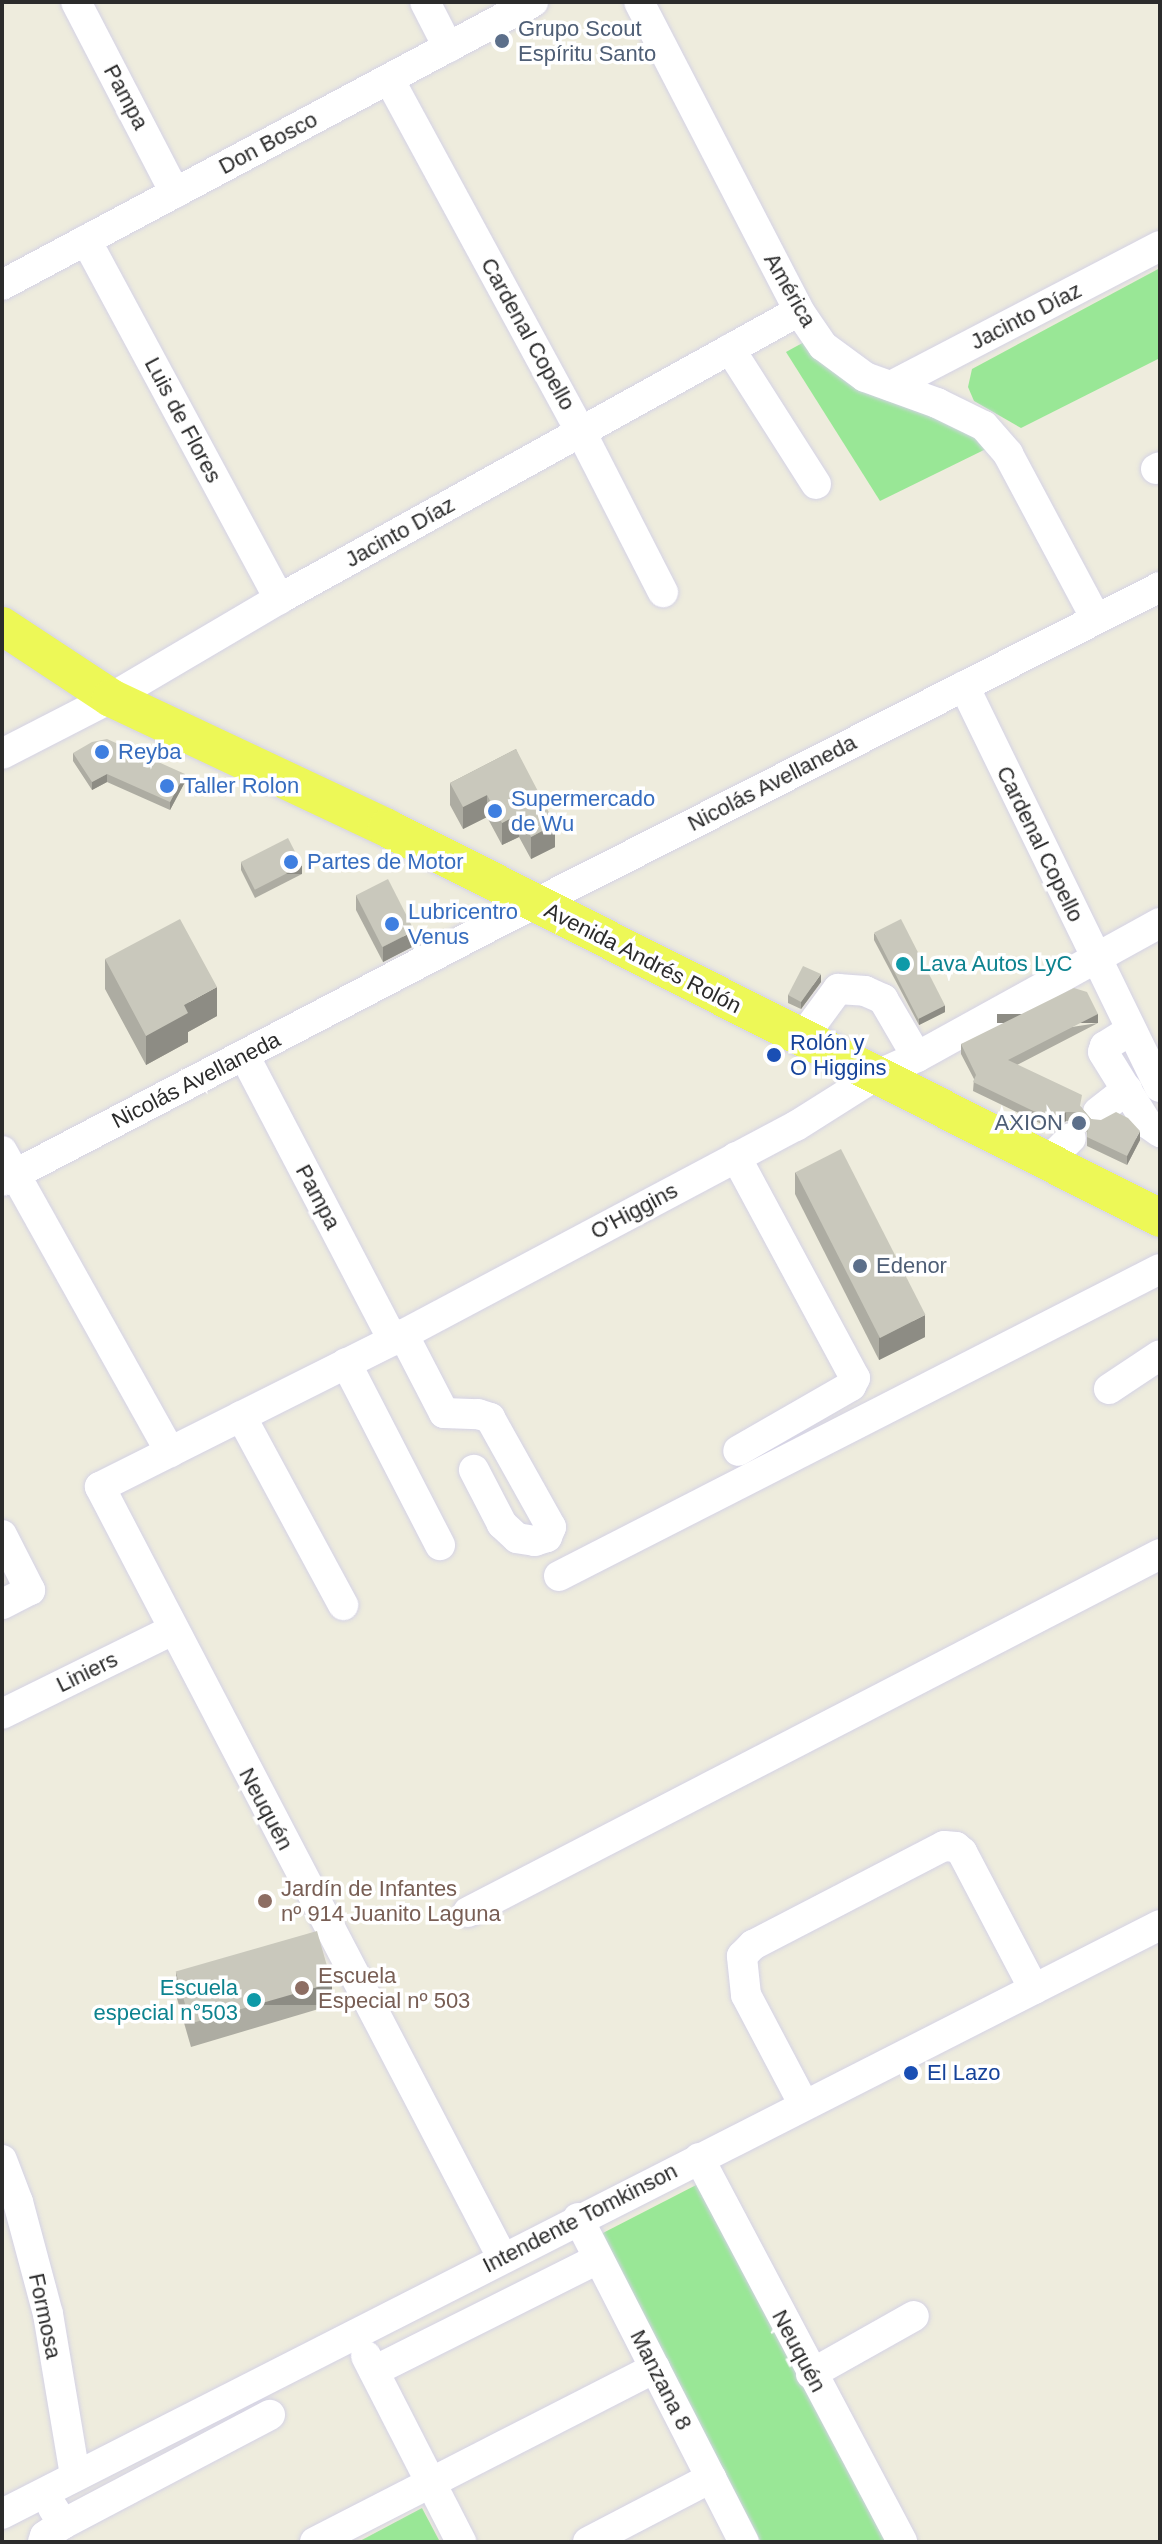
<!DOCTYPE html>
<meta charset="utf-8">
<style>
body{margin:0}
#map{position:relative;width:1162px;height:2544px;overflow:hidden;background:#eeecdd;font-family:Arial,sans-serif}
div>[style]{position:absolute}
.green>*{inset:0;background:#99e796}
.roads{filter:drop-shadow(0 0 2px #d4d2e5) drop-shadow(0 0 2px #d4d2e5)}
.minor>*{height:30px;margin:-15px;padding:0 15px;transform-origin:15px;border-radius:15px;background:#fff}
.major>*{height:38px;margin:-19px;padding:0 19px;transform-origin:19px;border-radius:19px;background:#edf857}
.wall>*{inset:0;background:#adaca2}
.shaded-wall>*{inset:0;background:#8d8c84;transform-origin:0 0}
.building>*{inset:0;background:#c9c8bc;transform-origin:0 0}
.dots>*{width:22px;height:22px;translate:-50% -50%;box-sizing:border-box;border:4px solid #fff;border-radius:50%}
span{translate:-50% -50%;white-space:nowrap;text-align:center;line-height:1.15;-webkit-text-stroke:7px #fff;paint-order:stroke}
.service-label{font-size:22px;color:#4e5e75}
.left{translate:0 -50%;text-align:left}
.right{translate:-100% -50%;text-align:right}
.street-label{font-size:22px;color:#2b2b2b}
.shop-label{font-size:22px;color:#366cbe}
.culture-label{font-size:22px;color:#0d838f}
.transit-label{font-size:22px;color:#164399}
.education-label{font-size:22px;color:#785e54}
.frame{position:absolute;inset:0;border:4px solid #2b2b2b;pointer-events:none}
</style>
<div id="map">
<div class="green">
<div style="clip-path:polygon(1160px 268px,1160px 358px,1021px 428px,974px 401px,968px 387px,972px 369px)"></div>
<div style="clip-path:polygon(806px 341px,967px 425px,988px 448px,880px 501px,786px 352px)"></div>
<div style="clip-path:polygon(702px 2182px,889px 2542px,761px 2542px,601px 2234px)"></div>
<div style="clip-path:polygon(422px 2508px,440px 2542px,358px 2542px)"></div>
</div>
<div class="roads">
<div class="minor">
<div style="left:76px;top:2px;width:215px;rotate:62.6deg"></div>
<div style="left:425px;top:2px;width:51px;rotate:62.9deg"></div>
<div style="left:639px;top:2px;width:348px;rotate:62.6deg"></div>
<div style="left:799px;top:311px;width:42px;rotate:55.6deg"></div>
<div style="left:823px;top:346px;width:52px;rotate:36.4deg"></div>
<div style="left:865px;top:377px;width:77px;rotate:19.9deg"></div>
<div style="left:937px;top:403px;width:52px;rotate:26.1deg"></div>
<div style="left:984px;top:426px;width:37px;rotate:49deg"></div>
<div style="left:1008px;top:454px;width:187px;rotate:61.9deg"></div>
<div style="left:389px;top:79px;width:402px;rotate:61.5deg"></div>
<div style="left:581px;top:432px;width:180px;rotate:62.9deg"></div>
<div style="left:86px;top:240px;width:408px;rotate:61.7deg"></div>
<div style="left:2px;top:285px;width:602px;rotate:-28.06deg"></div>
<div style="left:730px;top:349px;width:160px;rotate:57.5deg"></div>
<div style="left:891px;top:386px;width:303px;rotate:-27.5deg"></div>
<div style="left:1156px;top:469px;width:4px;rotate:-27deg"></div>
<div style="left:964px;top:686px;width:446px;rotate:64deg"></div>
<div style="left:2px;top:754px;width:123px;rotate:-27.2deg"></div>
<div style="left:111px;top:698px;width:195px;rotate:-30.5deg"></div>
<div style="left:279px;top:599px;width:594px;rotate:-28.98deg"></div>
<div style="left:1131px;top:1030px;width:31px;rotate:148deg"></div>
<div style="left:1105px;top:1046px;width:6px;rotate:108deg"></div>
<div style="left:1103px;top:1052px;width:84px;rotate:58.2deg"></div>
<div style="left:1147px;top:1123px;width:16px;rotate:35deg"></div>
<div style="left:802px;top:1038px;width:61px;rotate:-53.7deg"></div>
<div style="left:838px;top:989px;width:27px;rotate:4deg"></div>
<div style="left:865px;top:991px;width:20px;rotate:24deg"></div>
<div style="left:883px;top:999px;width:67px;rotate:59.6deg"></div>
<div style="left:244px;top:1055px;width:322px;rotate:62.4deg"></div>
<div style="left:1098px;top:1112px;width:37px;rotate:-38deg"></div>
<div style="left:2px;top:1151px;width:345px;rotate:60.8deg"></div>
<div style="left:736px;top:1157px;width:251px;rotate:61.7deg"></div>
<div style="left:855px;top:1378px;width:9px;rotate:117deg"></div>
<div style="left:851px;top:1386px;width:130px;rotate:150.1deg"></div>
<div style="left:1046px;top:1163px;width:35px;rotate:-45deg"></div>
<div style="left:2px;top:1181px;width:547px;rotate:-27.55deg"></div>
<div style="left:487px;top:928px;width:754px;rotate:-26.87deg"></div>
<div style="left:403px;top:1334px;width:89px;rotate:62.6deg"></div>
<div style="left:444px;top:1413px;width:34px;rotate:2deg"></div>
<div style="left:478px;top:1414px;width:13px;rotate:18deg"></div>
<div style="left:490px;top:1418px;width:125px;rotate:60.8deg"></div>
<div style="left:551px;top:1527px;width:11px;rotate:112deg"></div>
<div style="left:547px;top:1537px;width:13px;rotate:162deg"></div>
<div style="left:535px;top:1541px;width:18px;rotate:-171deg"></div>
<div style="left:517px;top:1538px;width:21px;rotate:-137deg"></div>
<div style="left:502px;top:1524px;width:61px;rotate:-117.4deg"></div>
<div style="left:346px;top:1363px;width:205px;rotate:62.7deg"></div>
<div style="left:1109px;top:1389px;width:61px;rotate:-33.7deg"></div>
<div style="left:241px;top:1416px;width:215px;rotate:61.6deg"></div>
<div style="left:2px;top:1535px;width:62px;rotate:63deg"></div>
<div style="left:30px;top:1590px;width:31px;rotate:153deg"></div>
<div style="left:559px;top:1576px;width:675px;rotate:-27.06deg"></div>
<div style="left:2px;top:1714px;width:191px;rotate:-26.2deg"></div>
<div style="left:468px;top:1912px;width:779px;rotate:-27.35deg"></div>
<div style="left:804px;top:2105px;width:124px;rotate:-117.8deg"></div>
<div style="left:746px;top:1995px;width:39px;rotate:-96deg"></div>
<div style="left:742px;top:1956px;width:16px;rotate:-45deg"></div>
<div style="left:753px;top:1945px;width:215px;rotate:-27.4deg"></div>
<div style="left:944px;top:1846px;width:12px;rotate:5deg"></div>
<div style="left:956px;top:1847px;width:8px;rotate:40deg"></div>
<div style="left:962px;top:1852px;width:155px;rotate:62.3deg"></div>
<div style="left:699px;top:2158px;width:434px;rotate:62.1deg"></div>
<div style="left:2px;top:2160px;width:45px;rotate:69.1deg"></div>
<div style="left:18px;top:2202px;width:116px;rotate:75deg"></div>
<div style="left:48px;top:2314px;width:164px;rotate:80.5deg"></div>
<div style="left:578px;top:2218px;width:364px;rotate:62.9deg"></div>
<div style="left:502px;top:2257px;width:869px;rotate:-117.57deg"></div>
<div style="left:100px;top:1487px;width:328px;rotate:-26.6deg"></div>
<div style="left:393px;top:1340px;width:456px;rotate:-28deg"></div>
<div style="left:796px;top:1126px;width:93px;rotate:-32.3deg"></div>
<div style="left:875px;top:1076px;width:46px;rotate:-24.3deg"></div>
<div style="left:917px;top:1057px;width:277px;rotate:-28.9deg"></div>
<div style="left:366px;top:2356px;width:209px;rotate:62.9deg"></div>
<div style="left:374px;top:2371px;width:250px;rotate:-26.6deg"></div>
<div style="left:811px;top:2374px;width:118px;rotate:-29.4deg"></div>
<div style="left:2px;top:2514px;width:1299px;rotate:-26.96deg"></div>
<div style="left:63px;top:2524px;width:234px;rotate:-27.8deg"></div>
<div style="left:43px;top:2542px;width:6px;rotate:-72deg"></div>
<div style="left:45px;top:2536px;width:22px;rotate:-34deg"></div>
<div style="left:63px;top:2524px;width:19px;rotate:-122deg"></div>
<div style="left:315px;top:2542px;width:382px;rotate:-27.1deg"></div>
<div style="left:588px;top:2542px;width:139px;rotate:-27.5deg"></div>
</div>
<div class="major">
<div style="left:2px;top:626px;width:131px;rotate:33.4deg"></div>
<div style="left:111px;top:698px;width:305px;rotate:25.2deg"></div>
<div style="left:387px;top:828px;width:866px;rotate:26.77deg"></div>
</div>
</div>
<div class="wall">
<div style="clip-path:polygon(516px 749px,555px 847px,531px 859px,519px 837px,502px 845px,487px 817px,463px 829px,450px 805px,450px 783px)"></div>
<div style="clip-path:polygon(73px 753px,185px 782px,170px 810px,107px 782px,92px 790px,73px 761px)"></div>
<div style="clip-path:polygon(241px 862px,302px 874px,255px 898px,241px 870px)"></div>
<div style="clip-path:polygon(356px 895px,414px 946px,383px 962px,356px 910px)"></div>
<div style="clip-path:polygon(874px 933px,945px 1012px,919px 1025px,874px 940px)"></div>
<div style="clip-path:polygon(105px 959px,217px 1016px,188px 1032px,188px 1042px,146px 1065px,105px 989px)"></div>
<div style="clip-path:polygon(821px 982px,801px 1009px,788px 1003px,788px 995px)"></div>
<div style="clip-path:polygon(1098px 1023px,1017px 1065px,1081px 1107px,1091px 1119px,1140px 1140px,1127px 1165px,1087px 1146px,1087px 1132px,1076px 1121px,1066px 1121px,1054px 1130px,973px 1091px,974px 1079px,961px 1054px,961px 1044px)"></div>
<div style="clip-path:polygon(795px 1172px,925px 1337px,879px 1360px,795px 1194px)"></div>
<div style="clip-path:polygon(176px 1973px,332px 2005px,191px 2047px,176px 1995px)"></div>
</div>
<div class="shaded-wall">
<div style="clip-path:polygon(107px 774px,107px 782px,92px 790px,92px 782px)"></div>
<div style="clip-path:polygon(185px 774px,185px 782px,170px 810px,170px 802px)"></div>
<div style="clip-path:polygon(487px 795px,487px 817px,463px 829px,463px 807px)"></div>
<div style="clip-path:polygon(519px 814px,519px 837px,502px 845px,502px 823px)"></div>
<div style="clip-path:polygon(555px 824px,555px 847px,531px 859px,531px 837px)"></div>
<div style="left:302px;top:866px;width:8px;height:53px;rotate:90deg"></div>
<div style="clip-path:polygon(414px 931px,414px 946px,383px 962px,383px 947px)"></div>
<div style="clip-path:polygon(821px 974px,821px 982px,801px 1009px,801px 1002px)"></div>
<div style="clip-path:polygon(217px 987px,217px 1016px,188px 1032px,188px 1042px,146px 1065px,146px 1036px,184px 1005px)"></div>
<div style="clip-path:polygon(945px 1005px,945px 1012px,919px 1025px,919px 1018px)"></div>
<div style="left:1098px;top:1014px;width:9px;height:101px;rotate:90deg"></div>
<div style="clip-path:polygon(1066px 1112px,1066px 1121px,1054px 1130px,1054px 1121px)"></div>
<div style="clip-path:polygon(1140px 1131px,1140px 1140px,1127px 1165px,1127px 1156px)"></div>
<div style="clip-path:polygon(925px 1315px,925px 1337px,879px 1360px,879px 1338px)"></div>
<div style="left:332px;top:1983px;width:22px;height:147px;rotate:90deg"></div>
</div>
<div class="building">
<div style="clip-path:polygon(107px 739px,185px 774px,170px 802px,107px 774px,92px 782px,73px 753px,92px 742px)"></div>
<div style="clip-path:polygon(516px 749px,555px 824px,531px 837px,519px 814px,502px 823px,487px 795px,463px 807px,450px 783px)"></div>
<div style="left:288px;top:838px;width:31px;height:53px;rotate:63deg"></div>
<div style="left:388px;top:879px;width:58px;height:36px;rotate:63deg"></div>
<div style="clip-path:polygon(180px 919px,217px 987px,184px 1005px,188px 1013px,146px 1036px,105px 959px)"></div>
<div style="left:901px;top:919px;width:97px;height:30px;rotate:63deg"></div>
<div style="clip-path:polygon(803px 966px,821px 974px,801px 1002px,788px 995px)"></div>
<div style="clip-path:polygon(1074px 988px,1087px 992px,1098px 1014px,1008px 1060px,1082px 1095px,1080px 1106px,1091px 1119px,1101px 1120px,1116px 1112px,1128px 1118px,1140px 1131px,1127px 1156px,1087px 1137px,1088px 1123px,1076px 1112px,1066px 1112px,1054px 1121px,973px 1082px,976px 1075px,961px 1044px)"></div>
<div style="left:841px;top:1149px;width:186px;height:51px;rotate:63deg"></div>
<div style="left:317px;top:1931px;width:54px;height:147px;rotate:74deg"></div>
</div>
<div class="dots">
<div style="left:502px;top:41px;background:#5c6f8a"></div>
<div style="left:102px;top:752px;background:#3f7fe0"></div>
<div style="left:167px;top:786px;background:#3f7fe0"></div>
<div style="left:495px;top:811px;background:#3f7fe0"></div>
<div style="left:291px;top:862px;background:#3f7fe0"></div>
<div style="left:392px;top:924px;background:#3f7fe0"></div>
<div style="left:903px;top:964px;background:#0f9aa8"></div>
<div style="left:774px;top:1055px;background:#1a4fb4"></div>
<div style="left:1079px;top:1123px;background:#5c6f8a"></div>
<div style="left:860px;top:1266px;background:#5c6f8a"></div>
<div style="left:265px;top:1901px;background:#8d6e63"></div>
<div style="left:302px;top:1988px;background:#8d6e63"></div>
<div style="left:254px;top:2000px;background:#0f9aa8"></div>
<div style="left:911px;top:2073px;background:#1a4fb4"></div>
</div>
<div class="service-label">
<span class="left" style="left:518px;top:41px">Grupo Scout<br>Espíritu Santo</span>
<span class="right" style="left:1063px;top:1123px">AXION</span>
<span class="left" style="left:876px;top:1266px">Edenor</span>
</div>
<div class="street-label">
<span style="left:126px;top:97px;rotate:62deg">Pampa</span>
<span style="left:268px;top:143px;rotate:-28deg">Don Bosco</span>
<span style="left:790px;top:290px;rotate:60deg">América</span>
<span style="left:1026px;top:316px;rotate:-27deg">Jacinto Díaz</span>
<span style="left:528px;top:334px;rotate:61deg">Cardenal Copello</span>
<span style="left:183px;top:420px;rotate:62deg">Luis de Flores</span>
<span style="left:400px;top:532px;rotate:-29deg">Jacinto Díaz</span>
<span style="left:772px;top:783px;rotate:-27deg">Nicolás Avellaneda</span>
<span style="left:1040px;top:844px;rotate:64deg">Cardenal Copello</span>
<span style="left:643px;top:958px;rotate:27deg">Avenida Andrés Rolón</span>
<span style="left:196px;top:1080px;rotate:-27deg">Nicolás Avellaneda</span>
<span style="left:318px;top:1197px;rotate:62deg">Pampa</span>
<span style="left:634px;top:1211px;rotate:-28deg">O'Higgins</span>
<span style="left:87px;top:1672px;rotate:-26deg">Liniers</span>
<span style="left:266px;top:1809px;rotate:62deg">Neuquén</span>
<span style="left:580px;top:2218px;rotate:-27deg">Intendente Tomkinson</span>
<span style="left:45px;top:2316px;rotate:78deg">Formosa</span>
<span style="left:799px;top:2351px;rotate:62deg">Neuquén</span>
<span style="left:661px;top:2380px;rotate:63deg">Manzana 8</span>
</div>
<div class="shop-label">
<span class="left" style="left:118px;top:752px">Reyba</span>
<span class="left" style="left:183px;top:786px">Taller Rolon</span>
<span class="left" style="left:511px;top:811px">Supermercado<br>de Wu</span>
<span class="left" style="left:307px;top:862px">Partes de Motor</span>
<span class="left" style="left:408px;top:924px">Lubricentro<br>Venus</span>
</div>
<div class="culture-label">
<span class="left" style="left:919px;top:964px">Lava Autos LyC</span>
<span class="right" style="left:238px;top:2000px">Escuela<br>especial n°503</span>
</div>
<div class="transit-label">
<span class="left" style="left:790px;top:1055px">Rolón y<br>O Higgins</span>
<span class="left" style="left:927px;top:2073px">El Lazo</span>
</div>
<div class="education-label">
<span class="left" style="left:281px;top:1901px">Jardín de Infantes<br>nº 914 Juanito Laguna</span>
<span class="left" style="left:318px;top:1988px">Escuela<br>Especial nº 503</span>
</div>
<div class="frame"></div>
</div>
